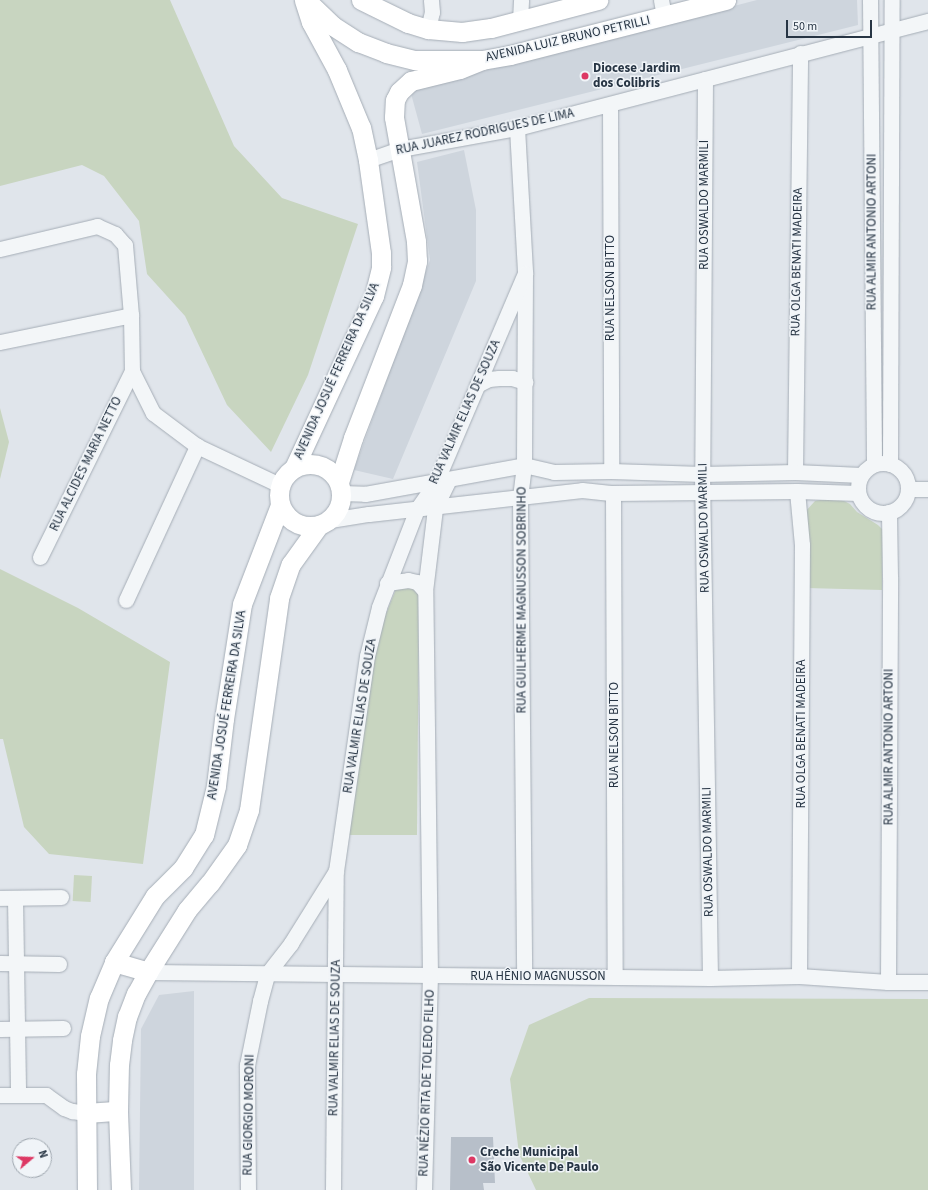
<!DOCTYPE html>
<meta charset="utf-8">
<style>
body{margin:0}
#map{position:relative;width:928px;height:1190px;overflow:hidden;background:#e0e5eb;font-family:"Source Sans 3",sans-serif}
div>[style]{position:absolute}
.built>*{inset:0;background:#ced5dd}
.green>*{inset:0;background:#c8d5c0;transform-origin:0 0}
.building>*{inset:0;background:#b7bfc9}
.roads{filter:drop-shadow(0 0 1px #a5adb6) drop-shadow(0 0 1px #a5adb6)}
.minor>*{height:15px;margin:-7.5px;padding:0 7.5px;transform-origin:7.5px;border-radius:7.5px;background:#f3f6f8}
.minor>.ring{margin:-7.5px;padding:0;box-sizing:content-box;background:none;border:15px solid #f3f6f8;border-radius:50%}
.major>*{height:19px;margin:-9.5px;padding:0 9.5px;transform-origin:9.5px;border-radius:9.5px;background:#fff}
.major>.ring{margin:-9.5px;padding:0;box-sizing:content-box;background:none;border:19px solid #fff;border-radius:50%}
.dots>*{width:11px;height:11px;translate:-50% -50%;box-sizing:border-box;border:2px solid #f0f4f8;border-radius:50%}
span{translate:-50% -50%;white-space:nowrap;text-align:center;line-height:1.15;-webkit-text-stroke:3px #f0f4f8;paint-order:stroke}
.street-label{font-size:13px;color:#273544}
.poi-label{font-size:13px;color:#273544;font-weight:700}
.left{translate:0 -50%;text-align:left}
.north{position:absolute;left:12px;top:1138px;width:40px;height:40px;box-sizing:border-box;background:#f0f4f8;border:1px solid #a0a8b0;border-radius:50%;rotate:71deg;font-size:11px;font-weight:700;line-height:16px;text-align:center;color:#273544}
.north::after{content:'';display:block;margin:auto;width:14px;height:18px;background:#dd3864;clip-path:polygon(50% 0,100% 100%,50% 72%,0 100%)}
.scale{position:absolute;left:786px;top:20px;width:86px;height:18px;box-sizing:border-box;border:2px solid #273544;border-top:0;padding-left:5px;font-size:12px;line-height:14px;white-space:nowrap;color:#273544;-webkit-text-stroke:3px #f0f4f8;paint-order:stroke}
</style>
<div id="map">
<div class="built">
<div style="clip-path:polygon(757px 0,857px 0,858px 25px,422px 134px,410px 90px)"></div>
<div style="clip-path:polygon(464px 150px,476px 210px,476px 281px,393px 479px,354px 470px,430px 260px,417px 162px)"></div>
<div style="clip-path:polygon(194px 991px,194px 1190px,139px 1190px,141px 1029px,159px 995px)"></div>
</div>
<div class="green">
<div style="clip-path:polygon(0 0,170px 0,234px 146px,282px 198px,358px 224px,308px 375px,271px 452px,227px 405px,185px 316px,147px 274px,139px 221px,104px 176px,82px 165px,0 186px)"></div>
<div style="clip-path:polygon(0 408px,9px 442px,0 479px)"></div>
<div style="clip-path:polygon(825px 499px,842px 500px,850px 504px,857px 512px,878px 525px,883px 530px,882px 590px,806px 588px,805px 512px,815px 501px)"></div>
<div style="clip-path:polygon(0 569px,78px 608px,170px 662px,143px 864px,49px 854px,24px 827px,3px 739px,0 739px)"></div>
<div style="clip-path:polygon(412px 585px,419px 596px,417px 835px,349px 835px,372px 648px,396px 589px)"></div>
<div style="left:74px;top:875px;width:18px;height:26px;rotate:3deg"></div>
<div style="clip-path:polygon(589px 998px,928px 999px,928px 1190px,536px 1190px,519px 1154px,510px 1079px,529px 1025px)"></div>
</div>
<div class="building">
<div style="clip-path:polygon(451px 1137px,493px 1137px,495px 1183px,483px 1183px,484px 1190px,450px 1190px)"></div>
</div>
<div class="roads">
<div class="minor">
<div style="left:661px;top:0;width:16px;rotate:79deg"></div>
<div style="left:870px;top:0;width:464px;rotate:89.5deg"></div>
<div style="left:520px;top:20px;width:20px;rotate:-87deg"></div>
<div style="left:428px;top:29px;width:17px;rotate:-77deg"></div>
<div style="left:432px;top:12px;width:12px;rotate:-95deg"></div>
<div style="left:705px;top:79px;width:395px;rotate:90.4deg"></div>
<div style="left:702px;top:474px;width:504px;rotate:89.09deg"></div>
<div style="left:610px;top:105px;width:366px;rotate:89.8deg"></div>
<div style="left:517px;top:128px;width:145px;rotate:86.8deg"></div>
<div style="left:525px;top:273px;width:192px;rotate:90.3deg"></div>
<div style="left:524px;top:465px;width:32px;rotate:97deg"></div>
<div style="left:520px;top:497px;width:479px;rotate:89.5deg"></div>
<div style="left:368px;top:160px;width:34px;rotate:-19deg"></div>
<div style="left:400px;top:149px;width:119px;rotate:-10.2deg"></div>
<div style="left:517px;top:128px;width:425px;rotate:-14.6deg"></div>
<div style="left:0;top:249px;width:100px;rotate:-13.3deg"></div>
<div style="left:97px;top:226px;width:20px;rotate:24deg"></div>
<div style="left:115px;top:234px;width:15px;rotate:48deg"></div>
<div style="left:125px;top:245px;width:70px;rotate:85.1deg"></div>
<div style="left:131px;top:315px;width:56px;rotate:89deg"></div>
<div style="left:132px;top:371px;width:47px;rotate:63.4deg"></div>
<div style="left:153px;top:413px;width:55px;rotate:36.9deg"></div>
<div style="left:197px;top:446px;width:92px;rotate:25.2deg"></div>
<div style="left:0;top:342px;width:134px;rotate:-11.6deg"></div>
<div style="left:477px;top:385px;width:13px;rotate:-27deg"></div>
<div style="left:489px;top:379px;width:10px;rotate:-6deg"></div>
<div style="left:499px;top:378px;width:13px"></div>
<div style="left:512px;top:378px;width:14px;rotate:17deg"></div>
<div class="ring" style="left:858px;top:463px;width:35px;height:35px"></div>
<div style="left:890px;top:464px;width:464px;rotate:-89.8deg"></div>
<div style="left:795px;top:472px;width:419px;rotate:-89.3deg"></div>
<div style="left:908px;top:489px;width:20px"></div>
<div style="left:797px;top:491px;width:54px;rotate:84.7deg"></div>
<div style="left:802px;top:545px;width:431px;rotate:90.4deg"></div>
<div style="left:341px;top:493px;width:24px;rotate:2deg"></div>
<div style="left:365px;top:494px;width:162px;rotate:-10.3deg"></div>
<div style="left:524px;top:465px;width:31px;rotate:13deg"></div>
<div style="left:554px;top:472px;width:57px;rotate:-1deg"></div>
<div style="left:611px;top:471px;width:91px;rotate:1.9deg"></div>
<div style="left:702px;top:474px;width:93px;rotate:-1.2deg"></div>
<div style="left:795px;top:472px;width:66px;rotate:2.6deg"></div>
<div style="left:613px;top:493px;width:484px;rotate:89.8deg"></div>
<div style="left:330px;top:520px;width:39px;rotate:-9deg"></div>
<div style="left:369px;top:514px;width:214px;rotate:-6.4deg"></div>
<div style="left:582px;top:490px;width:31px;rotate:6deg"></div>
<div style="left:613px;top:493px;width:184px;rotate:-0.6deg"></div>
<div style="left:797px;top:491px;width:61px;rotate:1.9deg"></div>
<div style="left:40px;top:557px;width:208px;rotate:-63.7deg"></div>
<div style="left:387px;top:583px;width:21px;rotate:-8deg"></div>
<div style="left:408px;top:580px;width:9px;rotate:13deg"></div>
<div style="left:417px;top:582px;width:12px;rotate:48deg"></div>
<div style="left:126px;top:600px;width:170px;rotate:-65.2deg"></div>
<div style="left:0;top:898px;width:61px;rotate:-0.9deg"></div>
<div style="left:15px;top:898px;width:197px;rotate:89.1deg"></div>
<div style="left:0;top:963px;width:59px;rotate:1deg"></div>
<div style="left:148px;top:972px;width:562px;rotate:0.61deg"></div>
<div style="left:710px;top:978px;width:89px;rotate:-1.3deg"></div>
<div style="left:799px;top:976px;width:89px;rotate:3.9deg"></div>
<div style="left:888px;top:982px;width:40px"></div>
<div style="left:888px;top:982px;width:405px;rotate:-89.7deg"></div>
<div style="left:890px;top:577px;width:65px;rotate:-90.9deg"></div>
<div style="left:0;top:1029px;width:63px;rotate:-0.9deg"></div>
<div style="left:0;top:1095px;width:46px"></div>
<div style="left:46px;top:1095px;width:22px;rotate:36deg"></div>
<div style="left:64px;top:1108px;width:9px;rotate:21deg"></div>
<div style="left:72px;top:1111px;width:14px;rotate:8deg"></div>
<div style="left:248px;top:1190px;width:125px;rotate:-90.5deg"></div>
<div style="left:247px;top:1065px;width:65px;rotate:-78.5deg"></div>
<div style="left:260px;top:1001px;width:28px;rotate:-75deg"></div>
<div style="left:267px;top:974px;width:39px;rotate:-52deg"></div>
<div style="left:291px;top:943px;width:85px;rotate:-58deg"></div>
<div style="left:333px;top:1190px;width:319px;rotate:-89.5deg"></div>
<div style="left:336px;top:871px;width:217px;rotate:-81.8deg"></div>
<div style="left:367px;top:656px;width:50px;rotate:-76.2deg"></div>
<div style="left:379px;top:607px;width:105px;rotate:-68.8deg"></div>
<div style="left:417px;top:509px;width:33px;rotate:-55deg"></div>
<div style="left:436px;top:482px;width:227px;rotate:-66.9deg"></div>
<div style="left:424px;top:1190px;width:214px;rotate:-88.4deg"></div>
<div style="left:430px;top:976px;width:385px;rotate:-90.7deg"></div>
<div style="left:425px;top:591px;width:84px;rotate:-83.1deg"></div>
<div style="left:435px;top:508px;width:32px;rotate:-64deg"></div>
</div>
<div class="major">
<div style="left:306px;top:0;width:37px;rotate:44deg"></div>
<div style="left:333px;top:26px;width:30px;rotate:33deg"></div>
<div style="left:358px;top:42px;width:30px;rotate:21deg"></div>
<div style="left:386px;top:53px;width:30px;rotate:14deg"></div>
<div style="left:415px;top:60px;width:67px"></div>
<div style="left:482px;top:60px;width:28px;rotate:-10deg"></div>
<div style="left:510px;top:55px;width:223px;rotate:-14.3deg"></div>
<div style="left:361px;top:0;width:52px;rotate:26.1deg"></div>
<div style="left:408px;top:23px;width:21px;rotate:17deg"></div>
<div style="left:428px;top:29px;width:34px;rotate:5deg"></div>
<div style="left:462px;top:32px;width:29px;rotate:-8deg"></div>
<div style="left:491px;top:28px;width:111px;rotate:-14.7deg"></div>
<div class="ring" style="left:279px;top:464px;width:43px;height:43px"></div>
<div style="left:294px;top:468px;width:190px;rotate:-65.1deg"></div>
<div style="left:374px;top:296px;width:30px;rotate:-76deg"></div>
<div style="left:381px;top:267px;width:14px;rotate:-90deg"></div>
<div style="left:381px;top:253px;width:94px;rotate:-98deg"></div>
<div style="left:368px;top:160px;width:33px;rotate:-102deg"></div>
<div style="left:361px;top:128px;width:63px;rotate:-112.5deg"></div>
<div style="left:337px;top:70px;width:55px;rotate:-118.4deg"></div>
<div style="left:311px;top:22px;width:23px;rotate:-108deg"></div>
<div style="left:339px;top:482px;width:46px;rotate:-72.3deg"></div>
<div style="left:353px;top:438px;width:164px;rotate:-68.9deg"></div>
<div style="left:412px;top:285px;width:25px;rotate:-78deg"></div>
<div style="left:417px;top:261px;width:20px;rotate:-93deg"></div>
<div style="left:416px;top:241px;width:126px;rotate:-100.1deg"></div>
<div style="left:394px;top:117px;width:17px;rotate:-87deg"></div>
<div style="left:395px;top:100px;width:9px;rotate:-63deg"></div>
<div style="left:399px;top:92px;width:16px;rotate:-43deg"></div>
<div style="left:411px;top:81px;width:50px;rotate:-13.8deg"></div>
<div style="left:460px;top:69px;width:24px;rotate:-22deg"></div>
<div style="left:114px;top:962px;width:35px;rotate:16deg"></div>
<div style="left:86px;top:1113px;width:32px;rotate:-4deg"></div>
<div style="left:87px;top:1190px;width:116px;rotate:-90.5deg"></div>
<div style="left:86px;top:1074px;width:38px;rotate:-84deg"></div>
<div style="left:90px;top:1036px;width:39px;rotate:-77deg"></div>
<div style="left:99px;top:998px;width:39px;rotate:-67deg"></div>
<div style="left:114px;top:962px;width:78px;rotate:-58.2deg"></div>
<div style="left:155px;top:896px;width:40px;rotate:-45deg"></div>
<div style="left:183px;top:868px;width:39px;rotate:-58deg"></div>
<div style="left:204px;top:835px;width:50px;rotate:-76.2deg"></div>
<div style="left:216px;top:786px;width:67px;rotate:-83.2deg"></div>
<div style="left:224px;top:719px;width:116px;rotate:-81.1deg"></div>
<div style="left:242px;top:604px;width:106px;rotate:-69deg"></div>
<div style="left:121px;top:1190px;width:79px;rotate:-92.2deg"></div>
<div style="left:118px;top:1111px;width:46px;rotate:-88.8deg"></div>
<div style="left:119px;top:1065px;width:25px;rotate:-83deg"></div>
<div style="left:122px;top:1040px;width:24px;rotate:-78deg"></div>
<div style="left:127px;top:1017px;width:25px;rotate:-69deg"></div>
<div style="left:136px;top:994px;width:25px;rotate:-61deg"></div>
<div style="left:148px;top:972px;width:73px;rotate:-57.8deg"></div>
<div style="left:187px;top:910px;width:35px;rotate:-50deg"></div>
<div style="left:210px;top:883px;width:47px;rotate:-54.6deg"></div>
<div style="left:237px;top:845px;width:37px;rotate:-71deg"></div>
<div style="left:249px;top:810px;width:214px;rotate:-81.9deg"></div>
<div style="left:279px;top:598px;width:36px;rotate:-71deg"></div>
<div style="left:291px;top:564px;width:48px;rotate:-54.3deg"></div>
</div>
</div>
<div class="dots">
<div style="left:585px;top:76px;background:#dd3864"></div>
<div style="left:472px;top:1160px;background:#dd3864"></div>
</div>
<div class="street-label">
<span style="left:568px;top:39px;rotate:-13deg">AVENIDA LUIZ BRUNO PETRILLI</span>
<span style="left:485px;top:132px;rotate:-12deg">RUA JUAREZ RODRIGUES DE LIMA</span>
<span style="left:704px;top:205px;rotate:-90deg">RUA OSWALDO MARMILI</span>
<span style="left:872px;top:232px;rotate:-90deg">RUA ALMIR ANTONIO ARTONI</span>
<span style="left:797px;top:262px;rotate:-89deg">RUA OLGA BENATI MADEIRA</span>
<span style="left:610px;top:288px;rotate:-90deg">RUA NELSON BITTO</span>
<span style="left:337px;top:371px;rotate:-66deg">AVENIDA JOSUÉ FERREIRA DA SILVA</span>
<span style="left:465px;top:412px;rotate:-66deg">RUA VALMIR ELIAS DE SOUZA</span>
<span style="left:86px;top:464px;rotate:-64deg">RUA ALCIDES MARIA NETTO</span>
<span style="left:704px;top:528px;rotate:-91deg">RUA OSWALDO MARMILI</span>
<span style="left:522px;top:600px;rotate:-90deg">RUA GUILHERME MAGNUSSON SOBRINHO</span>
<span style="left:227px;top:705px;rotate:-81deg">AVENIDA JOSUÉ FERREIRA DA SILVA</span>
<span style="left:360px;top:716px;rotate:-81deg">RUA VALMIR ELIAS DE SOUZA</span>
<span style="left:801px;top:734px;rotate:-90deg">RUA OLGA BENATI MADEIRA</span>
<span style="left:614px;top:735px;rotate:-90deg">RUA NELSON BITTO</span>
<span style="left:889px;top:747px;rotate:-90deg">RUA ALMIR ANTONIO ARTONI</span>
<span style="left:708px;top:852px;rotate:-91deg">RUA OSWALDO MARMILI</span>
<span style="left:538px;top:976px">RUA HÊNIO MAGNUSSON</span>
<span style="left:335px;top:1038px;rotate:-89deg">RUA VALMIR ELIAS DE SOUZA</span>
<span style="left:427px;top:1083px;rotate:-88deg">RUA NÉZIO RITA DE TOLEDO FILHO</span>
<span style="left:249px;top:1115px;rotate:-89deg">RUA GIORGIO MORONI</span>
</div>
<div class="poi-label">
<span class="left" style="left:593px;top:76px">Diocese Jardim<br>dos Colibris</span>
<span class="left" style="left:480px;top:1160px">Creche Municipal<br>São Vicente De Paulo</span>
</div>
<div class="north">N</div>
<div class="scale">50 m</div>
</div>
